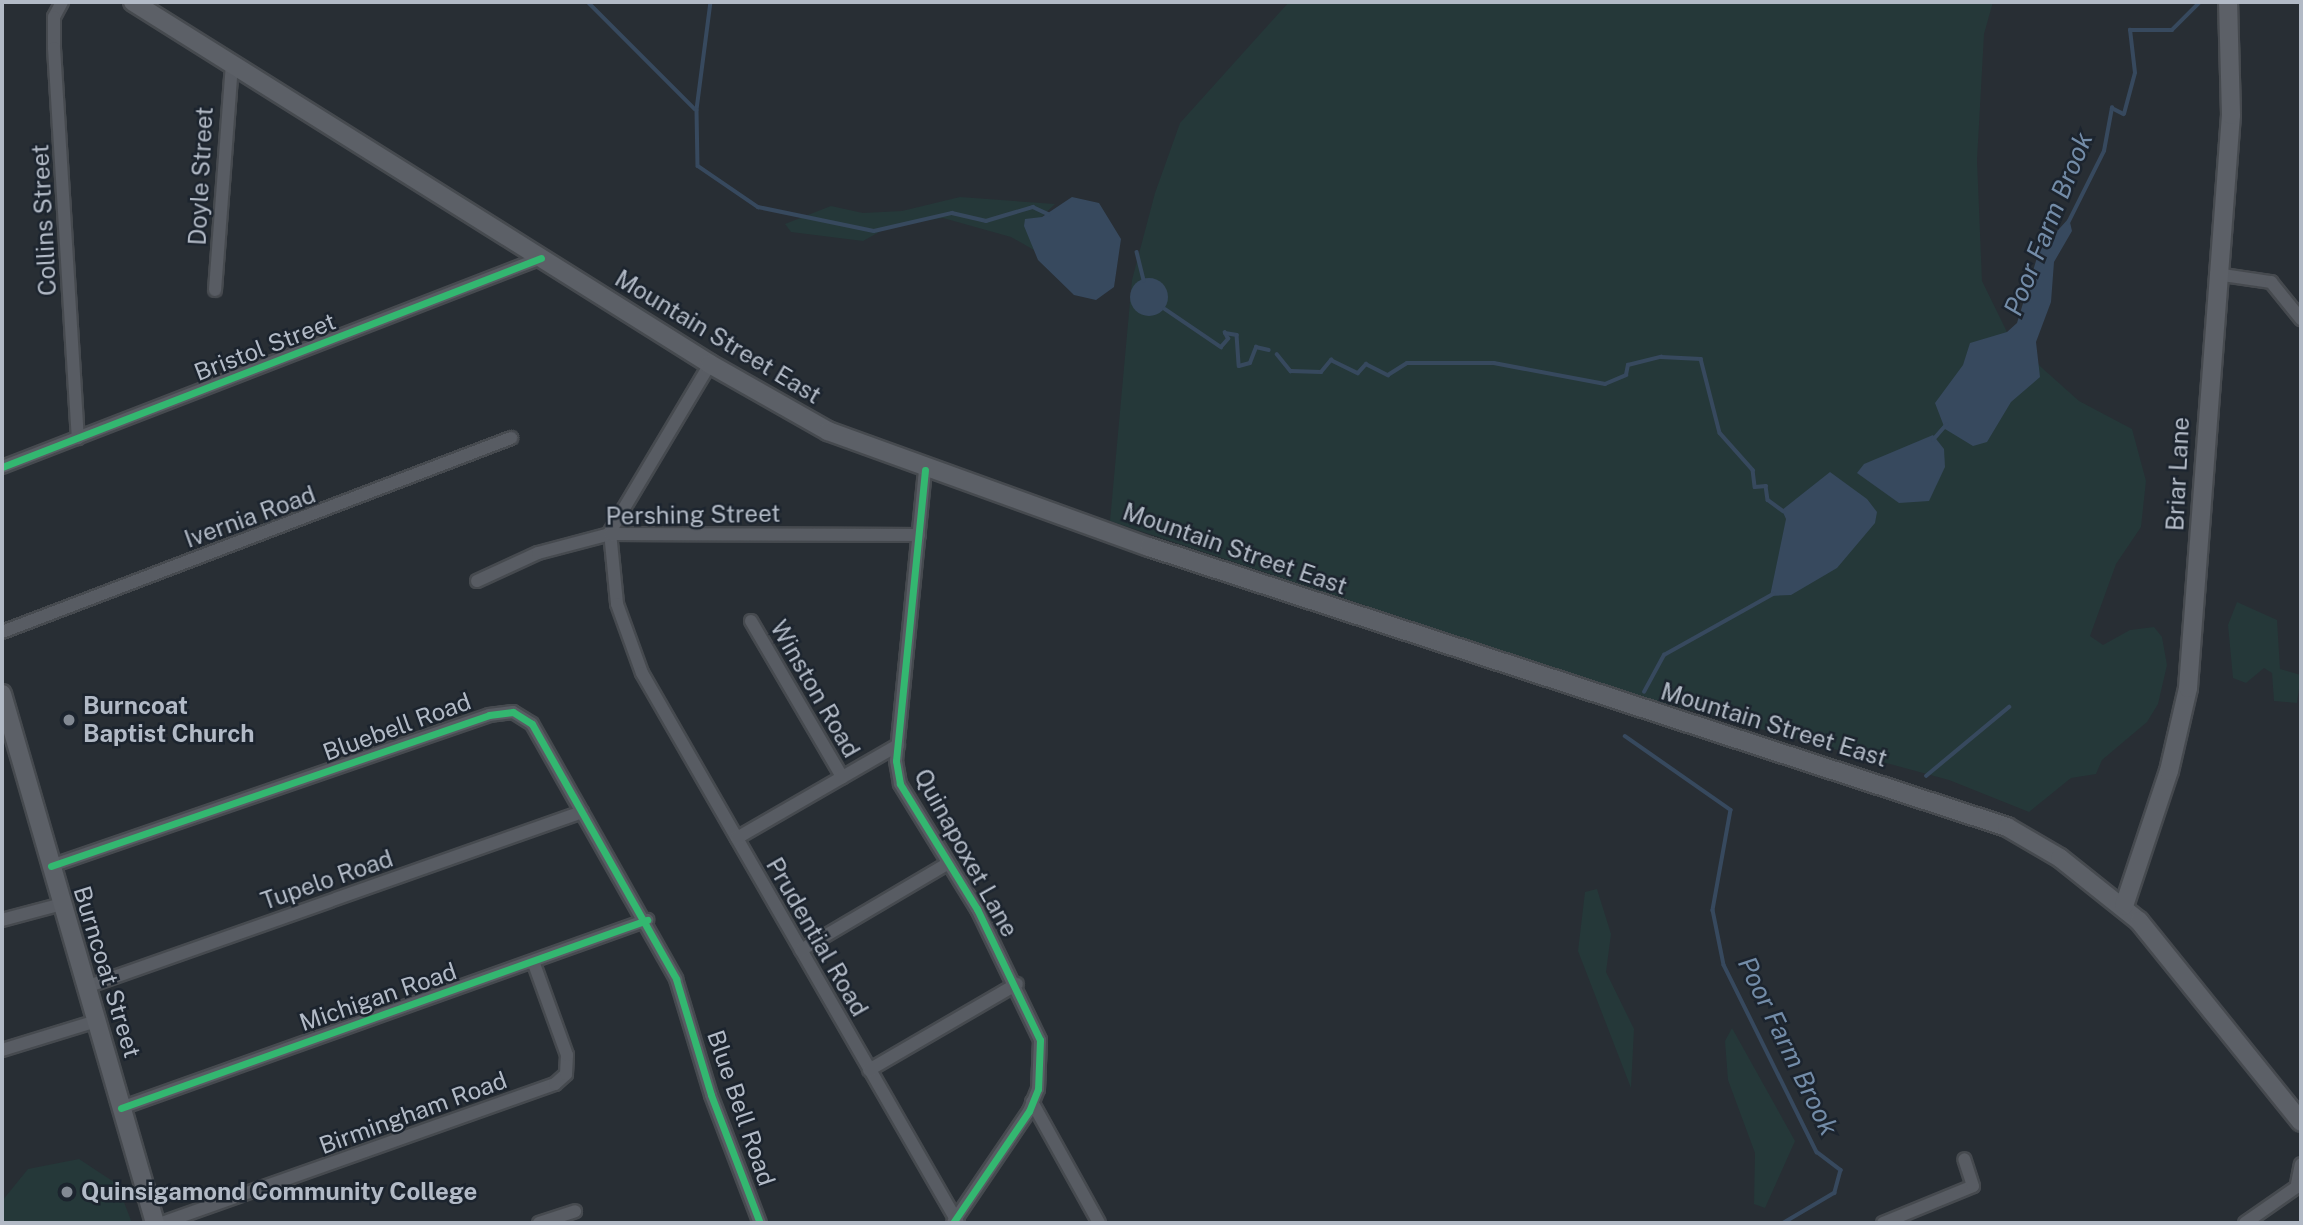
<!DOCTYPE html>
<html>
<head>
<meta charset="utf-8">
<style>
  body { margin:0 }
  #map { position:relative; width:2303px; height:1225px; overflow:hidden; background:#282e34; font-family:"Public Sans",sans-serif }
  div>[style] { position:absolute }
  .green>* { inset:0; background:#253839 }
  .water>* { inset:0; background:#37495e }
  .round { border-radius:50% }
  .stream>* { height:3.5px; margin:-1.75px; padding:0 1.75px; transform-origin:1.75px; border-radius:1.75px; background:#37495e }
  .roads { filter:drop-shadow(2px 0 #464a4f) drop-shadow(-2px 0 #464a4f) drop-shadow(0 2px #464a4f) drop-shadow(0 -2px #464a4f) }
  .minor>* { height:12px; margin:-6px; padding:0 6px; transform-origin:6px; border-radius:6px; background:#585c63 }
  .secondary>* { height:18px; margin:-9px; padding:0 9px; transform-origin:9px; border-radius:9px; background:#5c6067 }
  .cycleway>* { height:7px; margin:-3.5px; padding:0 3.5px; transform-origin:3.5px; border-radius:3.5px; background:#33b770 }
  .dots>* { width:19px; height:19px; translate:-50% -50%; box-sizing:border-box; border:4px solid #1c242e; border-radius:50% }
  span { translate:-50% -50%; white-space:nowrap; text-align:center; line-height:1.15; -webkit-text-stroke:5px #1c242e; paint-order:stroke }
  .street-label { font-size:24px; color:#b2bac6 }
  .poi-label { font-size:24px; color:#b2bac6; font-weight:700 }
  .left { translate:0 -50%; text-align:left }
  .water-label { font-size:26px; color:#738ca8; font-style:italic }
  .frame { position:absolute; inset:0; border:4px solid #b2bac6; pointer-events:none }
</style>
</head>
<body>
<div id="map">
  <div class="green">
    <div style="clip-path:polygon(1289px 2px,1993px 2px,1984px 34px,1977px 160px,1982px 281px,2007px 332px,2041px 367px,2079px 401px,2132px 429px,2146px 481px,2141px 527px,2116px 564px,2090px 636px,2103px 645px,2130px 630px,2154px 627px,2162px 637px,2167px 665px,2158px 704px,2147px 722px,2102px 760px,2096px 774px,2071px 778px,2029px 812px,1949px 780px,1639px 696px,1110px 521px,1132px 280px,1155px 193px,1180px 123px)"></div>
    <div style="clip-path:polygon(960px 197px,1055px 204px,1028px 230px,1034px 250px,1011px 237px,943px 218px,890px 226px,863px 241px,791px 232px,785px 224px,831px 206px,863px 213px,902px 211px)"></div>
    <div style="clip-path:polygon(2237px 602px,2277px 620px,2280px 669px,2301px 675px,2297px 703px,2274px 701px,2272px 673px,2264px 668px,2246px 683px,2233px 678px,2228px 625px)"></div>
    <div style="clip-path:polygon(1597px 889px,1611px 934px,1606px 972px,1634px 1029px,1631px 1088px,1578px 951px,1585px 892px)"></div>
    <div style="clip-path:polygon(1732px 1028px,1795px 1141px,1765px 1208px,1754px 1204px,1755px 1153px,1728px 1080px,1725px 1041px)"></div>
    <div style="clip-path:polygon(79px 1159px,117px 1184px,132px 1223px,2px 1223px,2px 1201px,28px 1169px)"></div>
  </div>
  <div class="water">
    <div style="clip-path:polygon(1072px 197px,1099px 203px,1121px 239px,1114px 287px,1096px 300px,1074px 295px,1038px 260px,1024px 226px,1025px 219px,1042px 217px)"></div>
    <div style="clip-path:polygon(2069px 218px,2072px 231px,2054px 262px,2051px 302px,2036px 342px,2040px 377px,2011px 402px,1987px 442px,1973px 446px,1945px 429px,1935px 403px,1963px 365px,1970px 343px,2007px 332px,2017px 323px,2039px 251px)"></div>
    <div class="round" style="left:1130px;top:278px;width:38px;height:38px"></div>
    <div style="clip-path:polygon(1933px 435px,1944px 449px,1945px 467px,1929px 501px,1899px 503px,1857px 473px,1864px 464px)"></div>
    <div style="clip-path:polygon(1830px 472px,1867px 499px,1877px 512px,1875px 523px,1837px 568px,1791px 595px,1770px 596px,1786px 519px,1782px 510px)"></div>
  </div>
  <div class="stream">
    <div style="left:588px;top:2px;width:151px;rotate:45deg"></div>
    <div style="left:711px;top:2px;width:109px;rotate:97.4deg"></div>
    <div style="left:697px;top:110px;width:56px;rotate:89deg"></div>
    <div style="left:698px;top:166px;width:73px;rotate:34.3deg"></div>
    <div style="left:758px;top:207px;width:118px;rotate:11.7deg"></div>
    <div style="left:874px;top:231px;width:80px;rotate:-13deg"></div>
    <div style="left:952px;top:213px;width:35px;rotate:13deg"></div>
    <div style="left:986px;top:221px;width:49px;rotate:-16.6deg"></div>
    <div style="left:1033px;top:207px;width:17px;rotate:25deg"></div>
    <div style="left:2068px;top:223px;width:80px;rotate:-63.4deg"></div>
    <div style="left:2104px;top:151px;width:44px;rotate:-79.5deg"></div>
    <div style="left:2112px;top:108px;width:13px;rotate:27deg"></div>
    <div style="left:2124px;top:114px;width:42px;rotate:-75deg"></div>
    <div style="left:2135px;top:73px;width:43px;rotate:-96.6deg"></div>
    <div style="left:2130px;top:30px;width:42px"></div>
    <div style="left:2172px;top:30px;width:40px;rotate:-45deg"></div>
    <div style="left:1137px;top:252px;width:29px;rotate:76deg"></div>
    <div style="left:1165px;top:309px;width:68px;rotate:34.2deg"></div>
    <div style="left:1221px;top:347px;width:11px;rotate:-49deg"></div>
    <div style="left:1228px;top:339px;width:7px;rotate:-117deg"></div>
    <div style="left:1225px;top:333px;width:12px;rotate:9deg"></div>
    <div style="left:1237px;top:335px;width:31px;rotate:86deg"></div>
    <div style="left:1239px;top:366px;width:11px;rotate:-15deg"></div>
    <div style="left:1250px;top:363px;width:17px;rotate:-69deg"></div>
    <div style="left:1256px;top:347px;width:13px;rotate:13deg"></div>
    <div style="left:1277px;top:354px;width:22px;rotate:51deg"></div>
    <div style="left:1291px;top:371px;width:30px;rotate:2deg"></div>
    <div style="left:1321px;top:372px;width:16px;rotate:-50deg"></div>
    <div style="left:1331px;top:360px;width:30px;rotate:26deg"></div>
    <div style="left:1358px;top:373px;width:12px;rotate:-48deg"></div>
    <div style="left:1366px;top:364px;width:25px;rotate:27deg"></div>
    <div style="left:1388px;top:375px;width:22px;rotate:-32deg"></div>
    <div style="left:1407px;top:363px;width:87px"></div>
    <div style="left:1494px;top:363px;width:113px;rotate:10.7deg"></div>
    <div style="left:1605px;top:384px;width:23px;rotate:-23deg"></div>
    <div style="left:1626px;top:375px;width:10px;rotate:-79deg"></div>
    <div style="left:1628px;top:365px;width:34px;rotate:-14deg"></div>
    <div style="left:1661px;top:357px;width:40px;rotate:2.9deg"></div>
    <div style="left:1701px;top:359px;width:76px;rotate:75.6deg"></div>
    <div style="left:1720px;top:433px;width:50px;rotate:48.3deg"></div>
    <div style="left:1753px;top:470px;width:17px;rotate:83deg"></div>
    <div style="left:1755px;top:487px;width:11px;rotate:-5deg"></div>
    <div style="left:1766px;top:486px;width:14px;rotate:82deg"></div>
    <div style="left:1768px;top:500px;width:19px;rotate:36deg"></div>
    <div style="left:1933px;top:440px;width:20px;rotate:-49deg"></div>
    <div style="left:1644px;top:692px;width:42px;rotate:-61.6deg"></div>
    <div style="left:1664px;top:655px;width:125px;rotate:-29.2deg"></div>
    <div style="left:1625px;top:736px;width:129px;rotate:34.9deg"></div>
    <div style="left:1731px;top:810px;width:102px;rotate:100.2deg"></div>
    <div style="left:1713px;top:910px;width:56px;rotate:78.7deg"></div>
    <div style="left:1724px;top:965px;width:209px;rotate:63.6deg"></div>
    <div style="left:1817px;top:1152px;width:30px;rotate:37deg"></div>
    <div style="left:1841px;top:1170px;width:24px;rotate:105deg"></div>
    <div style="left:1835px;top:1193px;width:59px;rotate:149.5deg"></div>
    <div style="left:1926px;top:776px;width:108px;rotate:-39.7deg"></div>
  </div>
  <div class="roads">
    <div class="minor">
      <div style="left:62px;top:2px;width:17px;rotate:118deg"></div>
      <div style="left:54px;top:17px;width:31px;rotate:90deg"></div>
      <div style="left:54px;top:48px;width:391px;rotate:86.5deg"></div>
      <div style="left:2216px;top:274px;width:56px;rotate:8.3deg"></div>
      <div style="left:2271px;top:282px;width:48px;rotate:51deg"></div>
      <div style="left:215px;top:290px;width:226px;rotate:-85.7deg"></div>
      <div style="left:710px;top:364px;width:196px;rotate:120.8deg"></div>
      <div style="left:610px;top:532px;width:72px;rotate:84.4deg"></div>
      <div style="left:617px;top:604px;width:73px;rotate:70.1deg"></div>
      <div style="left:642px;top:673px;width:634px;rotate:60.12deg"></div>
      <div style="left:2px;top:467px;width:578px;rotate:-21.19deg"></div>
      <div style="left:925px;top:470px;width:292px;rotate:95.7deg"></div>
      <div style="left:896px;top:761px;width:23px;rotate:80deg"></div>
      <div style="left:900px;top:784px;width:147px;rotate:58.4deg"></div>
      <div style="left:977px;top:909px;width:145px;rotate:64.3deg"></div>
      <div style="left:1040px;top:1040px;width:49px;rotate:92.3deg"></div>
      <div style="left:1038px;top:1089px;width:24px;rotate:112deg"></div>
      <div style="left:1029px;top:1111px;width:135px;rotate:124.2deg"></div>
      <div style="left:477px;top:581px;width:67px;rotate:-24.7deg"></div>
      <div style="left:538px;top:553px;width:74px;rotate:-14.8deg"></div>
      <div style="left:610px;top:534px;width:309px;rotate:0.2deg"></div>
      <div style="left:751px;top:621px;width:181px;rotate:59.7deg"></div>
      <div style="left:2px;top:632px;width:545px;rotate:-20.86deg"></div>
      <div style="left:737px;top:838px;width:186px;rotate:-30deg"></div>
      <div style="left:51px;top:866px;width:463px;rotate:-19deg"></div>
      <div style="left:489px;top:715px;width:24px;rotate:-7deg"></div>
      <div style="left:513px;top:712px;width:22px;rotate:32deg"></div>
      <div style="left:532px;top:724px;width:293px;rotate:60.5deg"></div>
      <div style="left:676px;top:979px;width:121px;rotate:73.2deg"></div>
      <div style="left:711px;top:1095px;width:137px;rotate:69.1deg"></div>
      <div style="left:2px;top:920px;width:62px;rotate:-14.9deg"></div>
      <div style="left:801px;top:950px;width:169px;rotate:-30.5deg"></div>
      <div style="left:86px;top:987px;width:526px;rotate:-19.43deg"></div>
      <div style="left:2px;top:1050px;width:98px;rotate:-17.1deg"></div>
      <div style="left:869px;top:1070px;width:171px;rotate:-30.2deg"></div>
      <div style="left:1032px;top:1102px;width:138px;rotate:61deg"></div>
      <div style="left:121px;top:1108px;width:559px;rotate:-19.67deg"></div>
      <div style="left:2297px;top:1184px;width:20px;rotate:-79deg"></div>
      <div style="left:162px;top:1223px;width:417px;rotate:-19.5deg"></div>
      <div style="left:555px;top:1084px;width:15px;rotate:-42deg"></div>
      <div style="left:566px;top:1074px;width:19px;rotate:-87deg"></div>
      <div style="left:567px;top:1055px;width:97px;rotate:-109.9deg"></div>
      <div style="left:539px;top:1223px;width:38px;rotate:-18deg"></div>
      <div style="left:1883px;top:1223px;width:97px;rotate:-22.3deg"></div>
      <div style="left:1973px;top:1186px;width:28px;rotate:-108deg"></div>
      <div style="left:2245px;top:1223px;width:68px;rotate:-34.9deg"></div>
    </div>
    <div class="secondary">
      <div style="left:133px;top:2px;width:681px;rotate:32.1deg"></div>
      <div style="left:710px;top:364px;width:136px;rotate:29.6deg"></div>
      <div style="left:828px;top:431px;width:341px;rotate:19.9deg"></div>
      <div style="left:1149px;top:547px;width:903px;rotate:18.07deg"></div>
      <div style="left:2007px;top:827px;width:61px;rotate:30.3deg"></div>
      <div style="left:2060px;top:858px;width:101px;rotate:38.6deg"></div>
      <div style="left:2139px;top:921px;width:258px;rotate:51.1deg"></div>
      <div style="left:2px;top:694px;width:551px;rotate:73.87deg"></div>
      <div style="left:2124px;top:906px;width:142px;rotate:-71.6deg"></div>
      <div style="left:2169px;top:771px;width:85px;rotate:-77.1deg"></div>
      <div style="left:2188px;top:688px;width:575px;rotate:-85.71deg"></div>
      <div style="left:2231px;top:115px;width:113px;rotate:-91.5deg"></div>
    </div>
  </div>
  <div class="cycleway">
    <div style="left:2px;top:467px;width:578px;rotate:-21.19deg"></div>
    <div style="left:925px;top:470px;width:292px;rotate:95.7deg"></div>
    <div style="left:896px;top:761px;width:23px;rotate:80deg"></div>
    <div style="left:900px;top:784px;width:147px;rotate:58.4deg"></div>
    <div style="left:977px;top:909px;width:145px;rotate:64.3deg"></div>
    <div style="left:1040px;top:1040px;width:49px;rotate:92.3deg"></div>
    <div style="left:1038px;top:1089px;width:24px;rotate:112deg"></div>
    <div style="left:1029px;top:1111px;width:135px;rotate:124.2deg"></div>
    <div style="left:51px;top:866px;width:463px;rotate:-19deg"></div>
    <div style="left:489px;top:715px;width:24px;rotate:-7deg"></div>
    <div style="left:513px;top:712px;width:22px;rotate:32deg"></div>
    <div style="left:532px;top:724px;width:293px;rotate:60.5deg"></div>
    <div style="left:676px;top:979px;width:121px;rotate:73.2deg"></div>
    <div style="left:711px;top:1095px;width:137px;rotate:69.1deg"></div>
    <div style="left:121px;top:1108px;width:559px;rotate:-19.67deg"></div>
  </div>
  <div class="dots">
    <div style="left:69px;top:720px;background:#828993"></div>
    <div style="left:67px;top:1192px;background:#828993"></div>
  </div>
  <div class="street-label">
    <span style="left:201px;top:176px;rotate:-87deg">Doyle Street</span>
    <span style="left:44px;top:220px;rotate:-93deg">Collins Street</span>
    <span style="left:718px;top:337px;rotate:31deg">Mountain Street East</span>
    <span style="left:265px;top:347px;rotate:-21deg">Bristol Street</span>
    <span style="left:2178px;top:474px;rotate:-87deg">Briar Lane</span>
    <span style="left:693px;top:515px;rotate:-1deg">Pershing Street</span>
    <span style="left:250px;top:517px;rotate:-20deg">Ivernia Road</span>
    <span style="left:1235px;top:549px;rotate:19deg">Mountain Street East</span>
    <span style="left:815px;top:689px;rotate:60deg">Winston Road</span>
    <span style="left:1774px;top:725px;rotate:17deg">Mountain Street East</span>
    <span style="left:397px;top:727px;rotate:-20deg">Bluebell Road</span>
    <span style="left:966px;top:853px;rotate:61deg">Quinapoxet Lane</span>
    <span style="left:327px;top:880px;rotate:-19deg">Tupelo Road</span>
    <span style="left:817px;top:937px;rotate:60deg">Prudential Road</span>
    <span style="left:107px;top:972px;rotate:73deg">Burncoat Street</span>
    <span style="left:378px;top:997px;rotate:-19deg">Michigan Road</span>
    <span style="left:741px;top:1108px;rotate:71deg">Blue Bell Road</span>
    <span style="left:413px;top:1113px;rotate:-20deg">Birmingham Road</span>
  </div>
  <div class="poi-label">
    <span class="left" style="left:83px;top:720px">Burncoat<br>Baptist Church</span>
    <span class="left" style="left:81px;top:1192px">Quinsigamond Community College</span>
  </div>
  <div class="water-label">
    <span style="left:2048px;top:224px;rotate:-68deg">Poor Farm Brook</span>
    <span style="left:1788px;top:1046px;rotate:64deg">Poor Farm Brook</span>
  </div>
  <div class="frame"></div>
</div>
</body>
</html>
